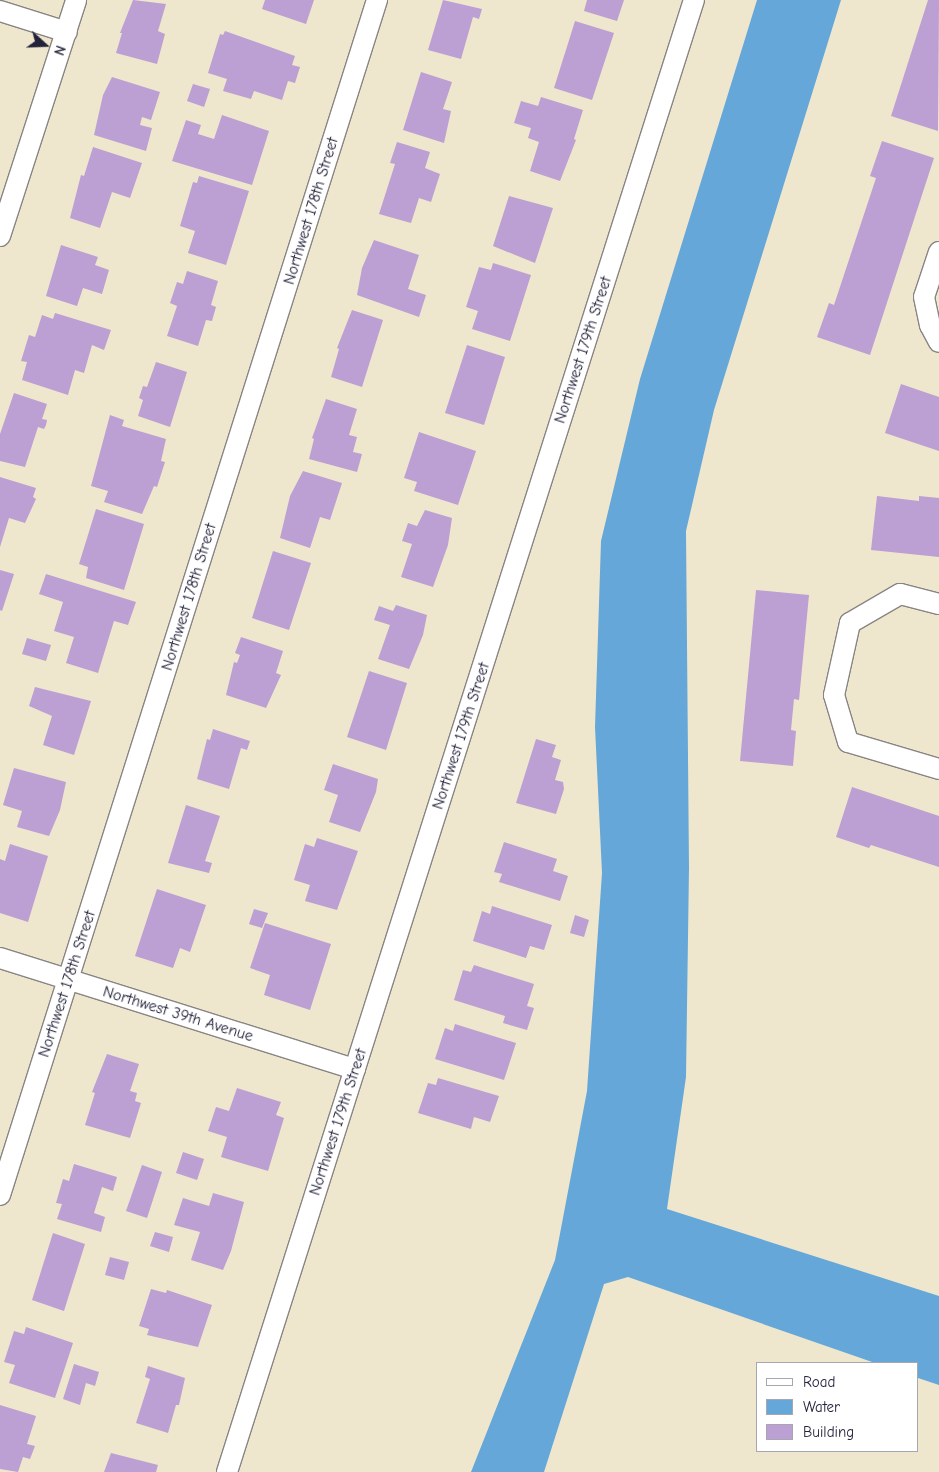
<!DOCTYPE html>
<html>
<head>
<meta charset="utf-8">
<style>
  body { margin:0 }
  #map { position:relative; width:939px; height:1472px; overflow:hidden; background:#efe7cd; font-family:"Comic Neue",sans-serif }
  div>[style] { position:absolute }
  .water>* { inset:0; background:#65a7d9 }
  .building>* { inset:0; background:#bc9fd3 }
  .roads { filter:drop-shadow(1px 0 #888484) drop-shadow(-1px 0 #888484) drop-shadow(0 1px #888484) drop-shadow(0 -1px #888484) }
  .street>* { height:20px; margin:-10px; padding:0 10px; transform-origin:10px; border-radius:10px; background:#fff }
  span { translate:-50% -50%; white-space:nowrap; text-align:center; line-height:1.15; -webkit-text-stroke:4.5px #fff; paint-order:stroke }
  .street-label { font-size:16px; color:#22223b }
  .legend { position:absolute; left:756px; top:1362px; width:162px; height:90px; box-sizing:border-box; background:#fff; border:1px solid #a7a7b1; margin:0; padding:6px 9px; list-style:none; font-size:15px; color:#22223b }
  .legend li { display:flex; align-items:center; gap:10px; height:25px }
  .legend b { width:25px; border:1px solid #a7a7b1 }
  .north { position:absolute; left:20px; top:20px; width:50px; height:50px; -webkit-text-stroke:4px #fff; paint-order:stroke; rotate:110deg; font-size:14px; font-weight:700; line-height:20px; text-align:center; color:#22223b }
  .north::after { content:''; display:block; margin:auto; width:18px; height:22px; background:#22223b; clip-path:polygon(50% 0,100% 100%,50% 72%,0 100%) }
</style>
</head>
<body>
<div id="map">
  <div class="water">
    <div style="clip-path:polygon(757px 0,841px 0,714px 410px,686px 531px,689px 868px,686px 1077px,667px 1209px,939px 1296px,939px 1385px,918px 1378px,918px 1363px,875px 1363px,628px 1277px,604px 1284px,544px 1472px,471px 1472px,555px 1260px,587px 1091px,602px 873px,595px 727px,601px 541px,640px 379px)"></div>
  </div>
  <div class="building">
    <div style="clip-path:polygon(133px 0,166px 4px,158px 31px,165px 34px,157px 64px,116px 53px,122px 33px,120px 33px)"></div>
    <div style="clip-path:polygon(265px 0,314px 0,306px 24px,262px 9px)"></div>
    <div style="clip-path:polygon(443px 0,482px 9px,479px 19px,473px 17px,461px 59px,428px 50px)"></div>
    <div style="clip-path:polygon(587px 0,624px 0,617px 21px,584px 11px)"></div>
    <div style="clip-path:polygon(928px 0,939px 0,938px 131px,891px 116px)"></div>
    <div style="clip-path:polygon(575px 21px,614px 33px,592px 100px,554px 88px)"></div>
    <div style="clip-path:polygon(225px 31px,295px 56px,292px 65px,300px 67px,295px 83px,288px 81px,282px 100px,254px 91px,251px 99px,223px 91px,227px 79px,208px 73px,220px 34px,223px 35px)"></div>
    <div style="clip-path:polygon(421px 72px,452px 82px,443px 109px,451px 111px,444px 143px,403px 130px)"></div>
    <div style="clip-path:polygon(112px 77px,160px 92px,151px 120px,142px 117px,140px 125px,152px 128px,146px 151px,94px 135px,103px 95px)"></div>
    <div style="clip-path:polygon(193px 84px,210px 89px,204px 107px,187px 101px)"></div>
    <div style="clip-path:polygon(541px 97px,583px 110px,574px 139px,576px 140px,560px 181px,530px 171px,539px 142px,528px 138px,531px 128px,514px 123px,521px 101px,538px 106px)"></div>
    <div style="clip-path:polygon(222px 115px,269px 131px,252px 185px,172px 161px,186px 120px,201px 125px,198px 134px,214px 139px)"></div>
    <div style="clip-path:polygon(882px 141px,934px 158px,870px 355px,817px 337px,829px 303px,834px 305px,876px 178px,870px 176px)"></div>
    <div style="clip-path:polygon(397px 142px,430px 152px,425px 168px,440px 174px,431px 202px,419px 198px,411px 223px,379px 214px,395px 164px,390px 163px)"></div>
    <div style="clip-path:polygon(93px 147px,142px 163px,130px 198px,112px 192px,100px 228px,70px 218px,81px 175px,84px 176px)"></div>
    <div style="clip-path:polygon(199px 176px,249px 191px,226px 265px,188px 253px,195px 231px,180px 226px,193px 182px,197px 183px)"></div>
    <div style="clip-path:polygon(509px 196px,553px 208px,535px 263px,493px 246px)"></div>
    <div style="clip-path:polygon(374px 240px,419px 255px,408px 289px,426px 295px,419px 317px,357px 295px,362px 268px)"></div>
    <div style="clip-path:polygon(61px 245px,98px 257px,95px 265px,109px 270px,102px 294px,83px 288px,77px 306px,46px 296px)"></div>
    <div style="clip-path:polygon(493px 263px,531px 275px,510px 341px,472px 329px,478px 311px,466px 307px,479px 267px,491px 270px)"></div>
    <div style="clip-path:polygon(187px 271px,218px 281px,211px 305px,216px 307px,212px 321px,206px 320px,198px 346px,167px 336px,177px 306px,170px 303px,177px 282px,183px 284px)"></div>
    <div style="clip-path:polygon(352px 310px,383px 320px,362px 387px,331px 377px,339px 349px,337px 348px)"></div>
    <div style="clip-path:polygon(55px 313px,111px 330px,104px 350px,92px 345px,84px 373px,75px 370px,68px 395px,22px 380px,27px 362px,21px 361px,29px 335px,35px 337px,42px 315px,53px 319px)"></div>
    <div style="clip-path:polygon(467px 345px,505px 357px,484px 425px,445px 413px)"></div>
    <div style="clip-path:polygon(156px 362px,187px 372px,170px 427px,138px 416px,143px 400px,139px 398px,143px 386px,147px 387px)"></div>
    <div style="clip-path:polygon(901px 384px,939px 397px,939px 451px,885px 433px)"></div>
    <div style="clip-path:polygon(14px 393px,47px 404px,42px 419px,47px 420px,46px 425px,44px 429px,38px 427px,25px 467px,0 461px,0 434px)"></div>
    <div style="clip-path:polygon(326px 399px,357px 409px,349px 435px,357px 437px,353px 452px,362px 454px,357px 472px,309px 459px,314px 439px,312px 438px)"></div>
    <div style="clip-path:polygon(110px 415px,124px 420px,122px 426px,166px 439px,161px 461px,165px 462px,157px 487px,154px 486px,142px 514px,104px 502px,108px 491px,91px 486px)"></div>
    <div style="clip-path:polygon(419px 432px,476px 451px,458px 505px,414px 491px,417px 482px,404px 478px)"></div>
    <div style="clip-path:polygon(303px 471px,342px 483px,330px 520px,320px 517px,310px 548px,280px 538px,290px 496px)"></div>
    <div style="clip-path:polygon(0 477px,36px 488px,33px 497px,36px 499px,25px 523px,9px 518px,0 547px)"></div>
    <div style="clip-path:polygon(877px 496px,919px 501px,919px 496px,939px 498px,939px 557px,871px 550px)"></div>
    <div style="clip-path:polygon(96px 509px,144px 524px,124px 590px,86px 578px,88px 567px,79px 564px)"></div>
    <div style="clip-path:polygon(425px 510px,452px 518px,448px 545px,433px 587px,401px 577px,412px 544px,402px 541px,408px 523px,417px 526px)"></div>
    <div style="clip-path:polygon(273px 551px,311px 563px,289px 630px,252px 618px)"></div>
    <div style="clip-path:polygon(0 570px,14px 574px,2px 611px,0 610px)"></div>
    <div style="clip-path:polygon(46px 574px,136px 602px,128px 625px,114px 621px,98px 673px,66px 663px,74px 637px,54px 631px,63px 602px,39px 594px)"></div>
    <div style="clip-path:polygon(756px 590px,809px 595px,799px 700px,794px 699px,791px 730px,796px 731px,793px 766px,740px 761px)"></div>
    <div style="clip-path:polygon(396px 605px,427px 615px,423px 635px,409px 669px,378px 659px,390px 625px,374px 620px,379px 606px,393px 611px)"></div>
    <div style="clip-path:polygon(241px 637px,283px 651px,276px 673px,281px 675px,266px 708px,226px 695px,234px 662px,237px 663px,240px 655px,235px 653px)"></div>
    <div style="clip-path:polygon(27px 638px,51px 645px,46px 661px,22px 654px)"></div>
    <div style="clip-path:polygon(369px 671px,407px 683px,386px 750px,347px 737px)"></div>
    <div style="clip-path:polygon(35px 687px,91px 701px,74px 755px,43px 745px,52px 716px,29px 706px)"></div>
    <div style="clip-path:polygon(213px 729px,250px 741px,247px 750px,241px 748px,229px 789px,197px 779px,207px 739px,210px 740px)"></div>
    <div style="clip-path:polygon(536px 739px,556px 745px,552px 757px,561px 760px,555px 780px,563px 782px,564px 789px,556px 814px,516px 803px)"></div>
    <div style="clip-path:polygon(333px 764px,378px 779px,376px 792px,360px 832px,329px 822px,338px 795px,324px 790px)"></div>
    <div style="clip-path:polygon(14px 768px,66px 782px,60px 810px,49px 836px,17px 827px,22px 811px,3px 805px)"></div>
    <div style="clip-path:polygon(852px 787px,939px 816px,939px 867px,871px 845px,869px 848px,836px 837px)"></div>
    <div style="clip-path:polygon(186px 805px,220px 816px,205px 861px,212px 863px,209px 873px,168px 863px)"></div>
    <div style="clip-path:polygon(317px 838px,358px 851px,337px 910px,305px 901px,310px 885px,294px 880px,305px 844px,314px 847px)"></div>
    <div style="clip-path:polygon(504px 842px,557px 859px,553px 871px,568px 876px,560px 901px,499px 882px,502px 874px,494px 872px)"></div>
    <div style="clip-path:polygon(10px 844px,48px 856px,28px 922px,0 913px,0 859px,5px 861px)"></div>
    <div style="clip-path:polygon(157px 889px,206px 905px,190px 952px,180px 948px,173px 968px,135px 956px)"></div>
    <div style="clip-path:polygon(492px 906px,552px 925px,544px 950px,530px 946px,526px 958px,473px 941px,482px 911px,490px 914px)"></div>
    <div style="clip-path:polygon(254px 909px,268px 913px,262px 928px,249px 924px)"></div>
    <div style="clip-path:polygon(575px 915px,589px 920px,584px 937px,570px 933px)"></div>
    <div style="clip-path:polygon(265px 923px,331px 944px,310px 1010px,264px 995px,270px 975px,250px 968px)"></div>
    <div style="clip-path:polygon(474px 965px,534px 984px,527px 1006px,534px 1008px,527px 1030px,503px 1023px,505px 1016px,454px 1000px,463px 970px,471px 972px)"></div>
    <div style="clip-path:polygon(455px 1024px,516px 1043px,504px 1080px,435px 1059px,445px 1028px,453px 1031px)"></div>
    <div style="clip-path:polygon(107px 1054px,139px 1064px,130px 1091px,137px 1093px,135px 1101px,141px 1103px,130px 1138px,85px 1125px,95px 1093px,92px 1092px)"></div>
    <div style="clip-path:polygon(438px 1078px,499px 1096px,490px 1122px,474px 1117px,471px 1129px,418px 1113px,428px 1083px,436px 1085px)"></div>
    <div style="clip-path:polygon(237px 1088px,281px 1102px,276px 1115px,284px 1118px,268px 1171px,221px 1157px,227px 1137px,208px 1131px,216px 1107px,229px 1111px)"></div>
    <div style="clip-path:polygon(183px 1152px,204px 1159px,197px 1180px,176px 1173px)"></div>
    <div style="clip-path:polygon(74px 1164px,117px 1177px,113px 1191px,102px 1187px,94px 1213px,105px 1217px,101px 1232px,57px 1219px,62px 1204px,56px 1203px,63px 1179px,69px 1181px)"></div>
    <div style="clip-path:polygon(142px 1165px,162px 1172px,147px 1218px,126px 1211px)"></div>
    <div style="clip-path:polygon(213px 1193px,244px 1202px,231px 1251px,223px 1270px,191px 1260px,200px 1232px,174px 1225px,183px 1198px,209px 1206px)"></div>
    <div style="clip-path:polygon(155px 1232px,173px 1237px,169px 1252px,150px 1246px)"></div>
    <div style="clip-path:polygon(53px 1233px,85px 1244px,64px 1311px,32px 1300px)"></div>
    <div style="clip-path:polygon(110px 1257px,129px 1262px,124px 1280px,105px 1275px)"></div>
    <div style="clip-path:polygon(151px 1289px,166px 1293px,167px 1290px,212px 1305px,198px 1347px,147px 1335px,149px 1329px,139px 1326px)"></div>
    <div style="clip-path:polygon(26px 1327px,73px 1343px,55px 1398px,9px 1383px,15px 1365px,4px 1362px,14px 1331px,24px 1334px)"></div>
    <div style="clip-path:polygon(74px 1364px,99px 1372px,95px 1386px,86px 1383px,80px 1405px,63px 1399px)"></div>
    <div style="clip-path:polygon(148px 1366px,185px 1378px,179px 1405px,176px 1405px,168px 1433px,136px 1423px,150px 1379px,145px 1377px)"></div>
    <div style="clip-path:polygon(0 1405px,36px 1416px,27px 1444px,35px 1446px,30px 1459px,23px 1457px,18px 1472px,0 1469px)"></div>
    <div style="clip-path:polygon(111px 1453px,158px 1465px,156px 1472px,104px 1472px)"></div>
  </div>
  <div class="roads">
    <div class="street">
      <div style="left:0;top:11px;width:70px;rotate:17.4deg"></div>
      <div style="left:0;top:236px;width:248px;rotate:-72.1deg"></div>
      <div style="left:939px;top:252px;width:47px;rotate:108.4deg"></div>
      <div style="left:924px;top:297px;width:29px;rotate:78deg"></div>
      <div style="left:930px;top:325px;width:19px;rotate:62deg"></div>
      <div style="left:939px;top:604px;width:40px;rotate:-165.6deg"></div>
      <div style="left:900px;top:594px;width:58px;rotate:149.9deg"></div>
      <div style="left:850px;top:623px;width:74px;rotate:102.5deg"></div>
      <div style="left:834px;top:695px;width:49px;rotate:73.4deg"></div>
      <div style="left:848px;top:742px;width:95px;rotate:16.5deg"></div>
      <div style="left:0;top:958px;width:372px;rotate:17.4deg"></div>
      <div style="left:0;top:1195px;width:1253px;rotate:-72.49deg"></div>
      <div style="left:227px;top:1472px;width:1544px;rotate:-72.4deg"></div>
    </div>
  </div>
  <div class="street-label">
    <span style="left:311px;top:211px;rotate:-73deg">Northwest 178th Street</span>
    <span style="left:583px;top:350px;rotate:-72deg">Northwest 179th Street</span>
    <span style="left:189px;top:597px;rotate:-73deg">Northwest 178th Street</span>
    <span style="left:461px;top:736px;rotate:-72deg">Northwest 179th Street</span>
    <span style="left:67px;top:984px;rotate:-72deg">Northwest 178th Street</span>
    <span style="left:178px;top:1014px;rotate:17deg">Northwest 39th Avenue</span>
    <span style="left:338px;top:1122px;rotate:-72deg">Northwest 179th Street</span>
  </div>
  <ul class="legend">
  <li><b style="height:6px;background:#fff"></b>Road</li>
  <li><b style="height:14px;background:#65a7d9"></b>Water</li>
  <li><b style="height:14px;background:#bc9fd3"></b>Building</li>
  </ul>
  <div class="north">N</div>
</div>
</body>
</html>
